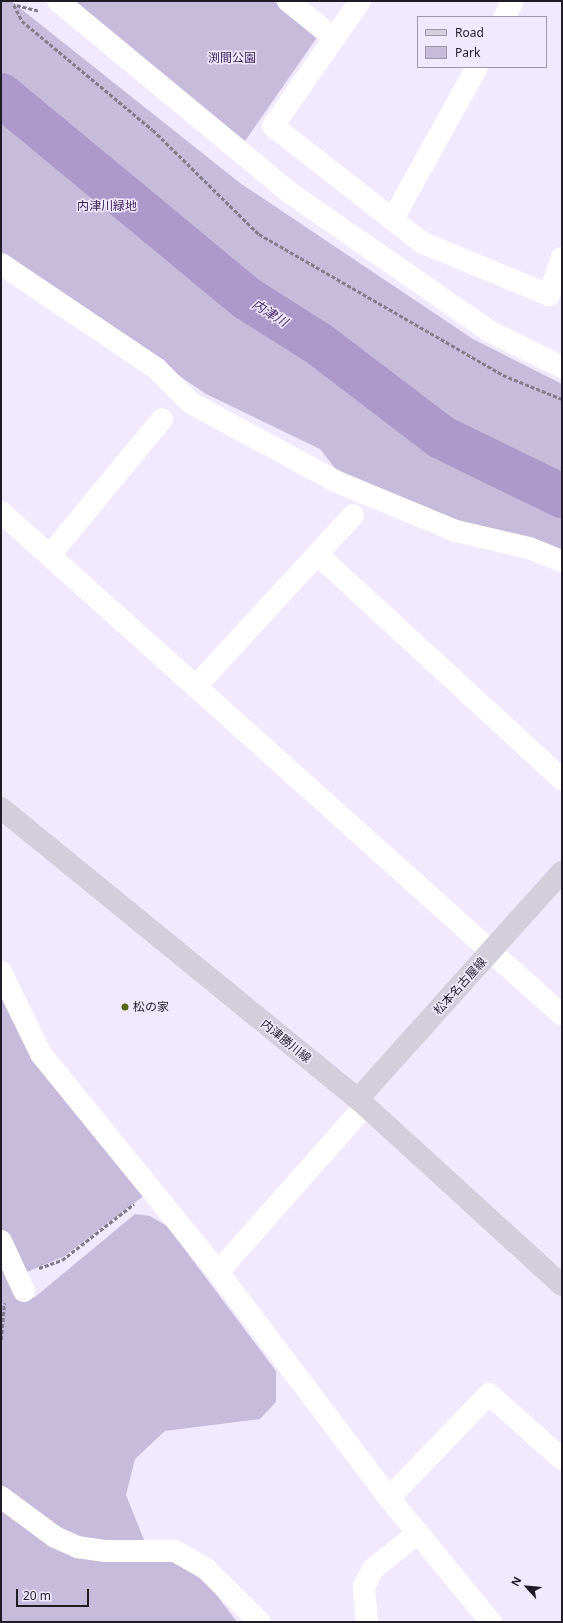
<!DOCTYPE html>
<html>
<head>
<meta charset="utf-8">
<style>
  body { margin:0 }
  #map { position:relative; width:563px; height:1623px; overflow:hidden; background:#f1e9ff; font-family:"Noto Sans","Noto Sans JP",sans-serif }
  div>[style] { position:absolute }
  .green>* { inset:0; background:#c6bbdb }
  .river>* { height:44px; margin:-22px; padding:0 22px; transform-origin:22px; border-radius:22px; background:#ab99ca }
  .path>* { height:2.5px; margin-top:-1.25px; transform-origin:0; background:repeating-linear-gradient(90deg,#827c8c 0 4px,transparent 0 6px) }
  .minor>* { height:22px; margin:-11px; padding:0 11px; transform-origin:11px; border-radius:11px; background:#fff }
  .secondary>* { height:22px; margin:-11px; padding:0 11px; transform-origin:11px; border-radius:11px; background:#d3cfda }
  .dots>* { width:11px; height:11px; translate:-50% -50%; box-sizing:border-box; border:2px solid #f1e9ff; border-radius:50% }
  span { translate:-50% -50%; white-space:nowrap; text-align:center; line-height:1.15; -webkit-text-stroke:3px #f1e9ff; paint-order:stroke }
  .park-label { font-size:12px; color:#371c57 }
  .street-label { font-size:12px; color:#201c26 }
  .poi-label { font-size:12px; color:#201c26 }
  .left { translate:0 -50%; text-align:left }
  .water-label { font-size:13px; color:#422864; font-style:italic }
  .frame { position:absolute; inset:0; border:2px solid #201c26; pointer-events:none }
  .legend { position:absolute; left:417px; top:16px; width:130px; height:52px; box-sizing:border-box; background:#f1e9ff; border:1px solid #9d97a8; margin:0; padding:5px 7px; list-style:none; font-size:12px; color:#201c26 }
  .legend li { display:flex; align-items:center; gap:8px; height:20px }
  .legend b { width:20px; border:1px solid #9d97a8 }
  .north { position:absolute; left:507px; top:1567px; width:40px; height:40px; -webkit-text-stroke:3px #f1e9ff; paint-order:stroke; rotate:297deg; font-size:11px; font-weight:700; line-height:16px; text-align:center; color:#201c26 }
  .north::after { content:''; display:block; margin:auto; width:14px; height:18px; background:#201c26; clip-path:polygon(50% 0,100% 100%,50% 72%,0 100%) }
  .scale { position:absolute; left:16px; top:1589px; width:73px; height:18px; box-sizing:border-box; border:2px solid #201c26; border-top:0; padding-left:5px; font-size:12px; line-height:14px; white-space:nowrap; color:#201c26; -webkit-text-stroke:3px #f1e9ff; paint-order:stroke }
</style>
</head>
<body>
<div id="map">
  <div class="green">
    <div style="clip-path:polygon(1px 1px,11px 1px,240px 183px,473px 339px,562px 384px,562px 553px,446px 519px,338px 472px,320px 449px,206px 394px,1px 255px)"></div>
    <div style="clip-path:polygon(75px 1px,274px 1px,318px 36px,245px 141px)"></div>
    <div style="clip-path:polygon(1px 993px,145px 1195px,63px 1257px,22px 1274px,1px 1229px)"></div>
    <div style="clip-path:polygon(135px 1214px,150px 1216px,167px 1226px,276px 1371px,276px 1402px,260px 1419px,165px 1431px,135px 1459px,126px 1495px,144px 1540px,196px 1568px,237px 1622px,1px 1622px,1px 1265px,22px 1301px,35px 1297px)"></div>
  </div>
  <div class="river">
    <div style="left:1px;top:95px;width:320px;rotate:39.6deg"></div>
    <div style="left:248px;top:299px;width:84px;rotate:32.4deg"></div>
    <div style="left:319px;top:344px;width:153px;rotate:37.3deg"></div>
    <div style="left:441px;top:437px;width:135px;rotate:26deg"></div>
  </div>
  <div class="path">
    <div style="left:38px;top:11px;width:25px;rotate:-166deg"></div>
    <div style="left:14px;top:5px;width:18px;rotate:63deg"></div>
    <div style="left:22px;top:21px;width:170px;rotate:39.8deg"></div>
    <div style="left:153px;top:130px;width:148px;rotate:44.5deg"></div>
    <div style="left:259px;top:234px;width:282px;rotate:30deg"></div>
    <div style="left:503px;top:375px;width:64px;rotate:22.1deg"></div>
    <div style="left:39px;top:1268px;width:24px;rotate:-19deg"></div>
    <div style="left:62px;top:1260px;width:91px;rotate:-37.9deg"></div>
    <div style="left:1px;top:1340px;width:37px;rotate:-85deg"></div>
  </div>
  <div class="minor">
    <div style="left:58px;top:1px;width:301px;rotate:39.6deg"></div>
    <div style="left:290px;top:193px;width:242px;rotate:34.7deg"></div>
    <div style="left:489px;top:331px;width:81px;rotate:26.3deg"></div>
    <div style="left:288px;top:1px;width:59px;rotate:38.8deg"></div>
    <div style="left:360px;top:1px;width:152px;rotate:124.8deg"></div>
    <div style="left:273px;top:126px;width:190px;rotate:38deg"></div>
    <div style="left:423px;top:243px;width:136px;rotate:22.4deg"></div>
    <div style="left:549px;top:295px;width:39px;rotate:-71deg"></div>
    <div style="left:504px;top:17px;width:18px;rotate:-61deg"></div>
    <div style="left:394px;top:217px;width:171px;rotate:-61deg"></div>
    <div style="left:1px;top:264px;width:188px;rotate:33.9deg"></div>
    <div style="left:157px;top:369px;width:48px;rotate:45deg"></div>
    <div style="left:191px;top:403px;width:164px;rotate:28.4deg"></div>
    <div style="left:335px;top:481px;width:131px;rotate:22.5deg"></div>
    <div style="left:456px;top:531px;width:75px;rotate:13.1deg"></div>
    <div style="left:529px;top:548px;width:35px;rotate:22deg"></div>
    <div style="left:1px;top:512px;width:753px;rotate:41.88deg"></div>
    <div style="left:317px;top:554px;width:333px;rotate:42.6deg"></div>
    <div style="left:50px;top:555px;width:176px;rotate:-50.5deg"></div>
    <div style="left:196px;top:686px;width:232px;rotate:-47.4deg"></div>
    <div style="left:1px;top:972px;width:91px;rotate:64deg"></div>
    <div style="left:41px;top:1054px;width:281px;rotate:50.9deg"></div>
    <div style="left:218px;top:1272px;width:283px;rotate:52.9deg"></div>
    <div style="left:389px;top:1498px;width:161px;rotate:50.6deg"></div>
    <div style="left:1px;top:1241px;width:55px;rotate:65.3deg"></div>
    <div style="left:218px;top:1272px;width:222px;rotate:-48.5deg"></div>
    <div style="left:1px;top:1497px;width:67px;rotate:36.5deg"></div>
    <div style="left:55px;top:1537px;width:24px;rotate:24deg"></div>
    <div style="left:77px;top:1547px;width:29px;rotate:8deg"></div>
    <div style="left:106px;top:1551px;width:69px"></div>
    <div style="left:175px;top:1551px;width:36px;rotate:30deg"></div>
    <div style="left:206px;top:1569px;width:76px;rotate:44.5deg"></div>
    <div style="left:389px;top:1498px;width:144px;rotate:-46.1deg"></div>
    <div style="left:489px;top:1394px;width:98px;rotate:41.7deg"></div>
    <div style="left:367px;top:1622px;width:36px;rotate:-95deg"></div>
    <div style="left:364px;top:1586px;width:19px;rotate:-62deg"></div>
    <div style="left:373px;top:1569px;width:58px;rotate:-38.7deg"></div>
  </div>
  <div class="secondary">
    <div style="left:1px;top:808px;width:461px;rotate:39.2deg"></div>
    <div style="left:358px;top:1099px;width:276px;rotate:42.4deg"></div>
    <div style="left:358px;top:1099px;width:305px;rotate:-48.1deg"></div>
  </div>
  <div class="dots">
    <div style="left:125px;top:1007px;background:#556712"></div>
  </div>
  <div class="park-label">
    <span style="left:232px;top:58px">渕間公園</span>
    <span style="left:107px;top:206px">内津川緑地</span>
  </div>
  <div class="street-label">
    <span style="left:460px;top:986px;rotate:-48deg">松本名古屋線</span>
    <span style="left:286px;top:1041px;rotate:39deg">内津勝川線</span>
  </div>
  <div class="poi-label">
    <span class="left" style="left:133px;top:1007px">松の家</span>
  </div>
  <div class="water-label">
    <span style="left:270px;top:313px;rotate:32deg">内津川</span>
  </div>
  <div class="frame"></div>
  <ul class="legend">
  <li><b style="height:5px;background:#d3cfda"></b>Road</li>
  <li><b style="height:11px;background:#c6bbdb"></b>Park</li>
  </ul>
  <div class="north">N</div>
  <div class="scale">20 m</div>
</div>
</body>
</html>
